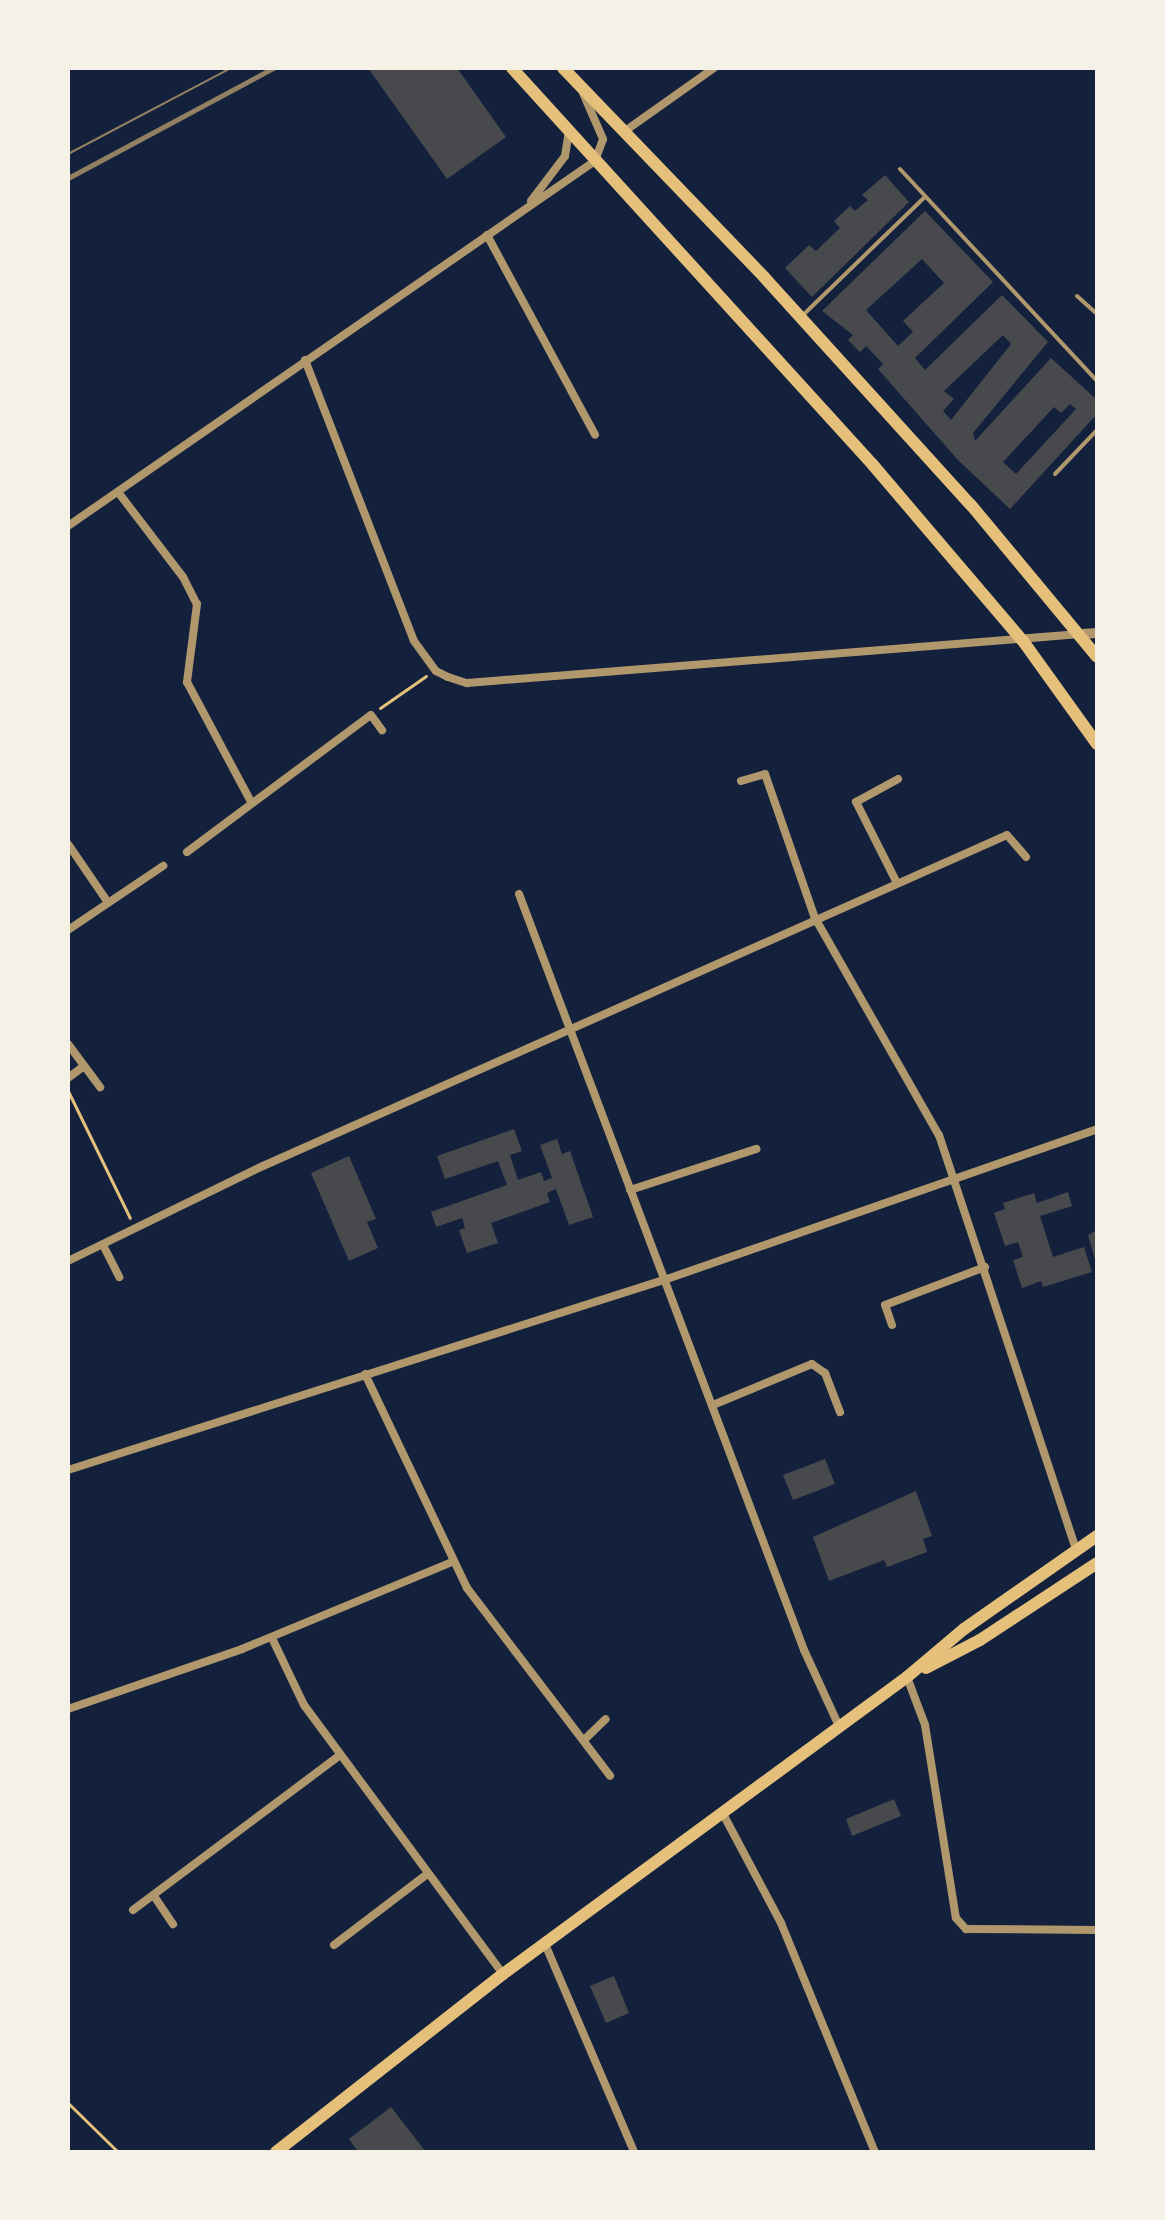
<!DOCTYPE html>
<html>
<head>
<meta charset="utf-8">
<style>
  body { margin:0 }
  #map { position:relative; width:1165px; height:2220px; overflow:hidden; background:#14213d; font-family:Lora,serif }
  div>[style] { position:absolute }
  .building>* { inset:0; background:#48494c }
  .path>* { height:3px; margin:-1.5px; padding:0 1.5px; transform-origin:1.5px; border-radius:1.5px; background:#e5c07b }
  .service>* { height:4px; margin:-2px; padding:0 2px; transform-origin:2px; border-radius:2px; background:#b1986c }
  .minor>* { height:8px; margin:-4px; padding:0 4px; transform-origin:4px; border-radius:4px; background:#b1986c }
  .tertiary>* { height:10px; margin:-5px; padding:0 5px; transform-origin:5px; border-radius:5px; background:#b1986c }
  .primary>* { height:12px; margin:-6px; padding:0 6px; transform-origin:6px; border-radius:6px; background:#e5c07b }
  .trunk>* { height:12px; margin:-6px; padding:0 6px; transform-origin:6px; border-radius:6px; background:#e5c07b }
  .tram>* { height:2px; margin:-1px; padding:0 1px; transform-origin:1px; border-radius:1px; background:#918062 }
  .rail>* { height:5px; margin:-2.5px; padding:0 2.5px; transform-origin:2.5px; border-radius:2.5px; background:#918062 }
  span { translate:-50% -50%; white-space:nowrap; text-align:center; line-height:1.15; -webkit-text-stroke:6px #f6f1e7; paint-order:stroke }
  .frame { position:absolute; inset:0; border:70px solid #f6f1e7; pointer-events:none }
</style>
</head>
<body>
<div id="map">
  <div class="building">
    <div style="clip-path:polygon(368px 68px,457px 68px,506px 137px,447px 179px)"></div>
    <div style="clip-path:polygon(885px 175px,909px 202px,812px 297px,785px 268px,809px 245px,816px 251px,840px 228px,834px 221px,850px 206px,855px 211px,868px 200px,862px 195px)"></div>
    <div style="clip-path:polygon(evenodd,925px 211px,993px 282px,915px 358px,925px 370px,1002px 295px,1048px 342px,973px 433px,975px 441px,1051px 358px,1097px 400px,1097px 414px,1010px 509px,958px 460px,878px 369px,883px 364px,866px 346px,860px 352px,848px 340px,853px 335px,822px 311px,925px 211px,922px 259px,944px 283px,903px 321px,913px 332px,898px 346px,866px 310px,922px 259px,925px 211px,1003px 335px,1011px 344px,951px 420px,943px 411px,954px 399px,944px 391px,1003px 335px,925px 211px,1070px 404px,1076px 409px,1016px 474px,1003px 462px,1054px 407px,1061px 413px,1070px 404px)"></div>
    <div style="clip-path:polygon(514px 1129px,522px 1151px,510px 1155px,518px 1180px,541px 1172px,544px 1181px,552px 1178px,540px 1145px,557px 1139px,562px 1154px,570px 1151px,593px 1217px,569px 1225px,556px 1189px,547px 1193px,550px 1202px,491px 1223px,498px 1243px,467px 1253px,459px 1230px,465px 1228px,462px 1218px,436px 1227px,431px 1212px,507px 1185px,498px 1161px,445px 1179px,437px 1156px)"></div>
    <div style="clip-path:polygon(349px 1156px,376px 1219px,367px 1222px,378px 1248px,349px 1261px,311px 1173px)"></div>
    <div style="clip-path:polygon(1068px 1192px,1072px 1206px,1040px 1216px,1053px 1257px,1084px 1247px,1092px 1272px,1043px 1287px,1041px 1281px,1022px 1288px,1013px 1260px,1023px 1257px,1018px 1242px,1005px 1246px,994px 1213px,1005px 1209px,1003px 1203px,1034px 1193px,1037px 1203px)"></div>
    <div style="clip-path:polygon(1097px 1230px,1097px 1263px,1096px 1263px,1088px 1235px)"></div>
    <div style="clip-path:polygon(825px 1459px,835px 1484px,793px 1500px,783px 1475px)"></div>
    <div style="clip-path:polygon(916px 1491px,932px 1536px,923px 1539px,927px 1552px,887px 1567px,884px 1560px,829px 1581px,813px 1537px)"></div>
    <div style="clip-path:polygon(894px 1799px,901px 1816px,852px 1836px,846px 1819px)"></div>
    <div style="clip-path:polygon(614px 1976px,629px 2013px,606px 2023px,590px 1986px)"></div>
    <div style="clip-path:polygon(391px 2107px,426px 2152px,358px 2152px,349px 2139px)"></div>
  </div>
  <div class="path">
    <div style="left:380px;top:708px;width:56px;rotate:-34.8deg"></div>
    <div style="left:68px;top:1091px;width:141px;rotate:64deg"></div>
    <div style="left:68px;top:2103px;width:70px;rotate:44.4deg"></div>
  </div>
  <div class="service">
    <div style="left:900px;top:169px;width:289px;rotate:47.1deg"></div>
    <div style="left:1077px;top:296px;width:27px;rotate:42deg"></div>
    <div style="left:802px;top:316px;width:171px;rotate:-44.1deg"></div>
    <div style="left:1055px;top:474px;width:61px;rotate:-46.3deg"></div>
  </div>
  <div class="minor">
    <div style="left:625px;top:131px;width:109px;rotate:-35.3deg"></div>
    <div style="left:531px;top:201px;width:56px;rotate:-52.9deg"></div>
    <div style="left:565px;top:156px;width:24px;rotate:-81deg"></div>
    <div style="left:487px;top:235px;width:227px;rotate:61.6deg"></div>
    <div style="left:305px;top:360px;width:301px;rotate:68.8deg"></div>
    <div style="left:414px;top:641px;width:37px;rotate:54deg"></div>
    <div style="left:436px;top:671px;width:13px;rotate:27deg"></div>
    <div style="left:448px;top:677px;width:20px;rotate:18deg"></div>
    <div style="left:467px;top:683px;width:615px;rotate:-4.57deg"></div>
    <div style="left:118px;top:492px;width:107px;rotate:52.6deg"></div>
    <div style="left:183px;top:577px;width:30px;rotate:63deg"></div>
    <div style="left:197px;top:604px;width:79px;rotate:97.3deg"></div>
    <div style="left:187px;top:682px;width:134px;rotate:61.9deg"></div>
    <div style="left:68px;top:526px;width:641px;rotate:-34.71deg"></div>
    <div style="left:595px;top:161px;width:23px;rotate:-70deg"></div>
    <div style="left:603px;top:139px;width:50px;rotate:-113.5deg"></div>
    <div style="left:741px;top:781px;width:25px;rotate:-16deg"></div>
    <div style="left:765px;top:774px;width:152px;rotate:70.9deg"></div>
    <div style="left:815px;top:918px;width:250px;rotate:60.3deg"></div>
    <div style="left:939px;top:1135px;width:437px;rotate:71.7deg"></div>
    <div style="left:68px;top:844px;width:69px;rotate:55.6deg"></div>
    <div style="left:187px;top:852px;width:229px;rotate:-36.7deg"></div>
    <div style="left:371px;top:715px;width:19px;rotate:54deg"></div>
    <div style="left:897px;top:883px;width:91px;rotate:-116.8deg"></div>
    <div style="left:856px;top:802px;width:48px;rotate:-28.7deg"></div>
    <div style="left:519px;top:894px;width:808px;rotate:69.34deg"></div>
    <div style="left:804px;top:1650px;width:81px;rotate:65.3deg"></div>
    <div style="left:68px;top:930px;width:115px;rotate:-34deg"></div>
    <div style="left:68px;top:1044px;width:54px;rotate:53.3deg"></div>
    <div style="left:68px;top:1078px;width:20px;rotate:-37deg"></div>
    <div style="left:630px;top:1190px;width:133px;rotate:-18deg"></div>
    <div style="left:103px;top:1245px;width:36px;rotate:63deg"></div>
    <div style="left:68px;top:1261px;width:217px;rotate:-26deg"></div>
    <div style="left:263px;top:1166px;width:814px;rotate:-23.98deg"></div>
    <div style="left:1007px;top:835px;width:29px;rotate:49deg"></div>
    <div style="left:892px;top:1325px;width:21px;rotate:-109deg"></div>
    <div style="left:885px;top:1305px;width:107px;rotate:-20.8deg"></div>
    <div style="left:365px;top:1374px;width:237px;rotate:64.5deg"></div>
    <div style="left:467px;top:1588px;width:236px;rotate:52.7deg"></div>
    <div style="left:713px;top:1405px;width:107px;rotate:-22.5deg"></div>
    <div style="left:812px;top:1364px;width:16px;rotate:35deg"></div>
    <div style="left:825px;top:1373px;width:42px;rotate:69deg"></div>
    <div style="left:68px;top:1470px;width:629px;rotate:-17.69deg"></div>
    <div style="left:667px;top:1279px;width:455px;rotate:-19.2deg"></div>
    <div style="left:272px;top:1638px;width:74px;rotate:64.5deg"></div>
    <div style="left:304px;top:1705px;width:335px;rotate:53.5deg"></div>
    <div style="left:907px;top:1677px;width:51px;rotate:69.4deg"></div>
    <div style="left:925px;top:1725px;width:195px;rotate:80.9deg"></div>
    <div style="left:956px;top:1918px;width:15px;rotate:48deg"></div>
    <div style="left:966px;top:1929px;width:130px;rotate:0.4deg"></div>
    <div style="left:68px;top:1709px;width:184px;rotate:-19deg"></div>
    <div style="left:242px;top:1649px;width:227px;rotate:-22.5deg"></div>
    <div style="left:584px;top:1740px;width:30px;rotate:-44deg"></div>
    <div style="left:722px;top:1812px;width:126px;rotate:62deg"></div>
    <div style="left:781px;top:1923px;width:248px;rotate:67.7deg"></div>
    <div style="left:154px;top:1896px;width:34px;rotate:56deg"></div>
    <div style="left:133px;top:1910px;width:257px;rotate:-36.8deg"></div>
    <div style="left:545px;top:1944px;width:226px;rotate:66.8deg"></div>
    <div style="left:334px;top:1945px;width:116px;rotate:-37.3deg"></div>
  </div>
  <div class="tertiary">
    <div style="left:1082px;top:634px;width:15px;rotate:-4deg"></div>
  </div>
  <div class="primary">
    <div style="left:926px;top:1668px;width:61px;rotate:-27.4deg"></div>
    <div style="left:980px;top:1640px;width:140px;rotate:-33.3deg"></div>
    <div style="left:276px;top:2152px;width:288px;rotate:-38.1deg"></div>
    <div style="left:503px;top:1974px;width:501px;rotate:-36.32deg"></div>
    <div style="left:907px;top:1677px;width:75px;rotate:-40.1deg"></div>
    <div style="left:964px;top:1629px;width:162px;rotate:-35deg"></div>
  </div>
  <div class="trunk">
    <div style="left:512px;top:68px;width:537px;rotate:47.72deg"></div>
    <div style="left:873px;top:465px;width:231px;rotate:49.6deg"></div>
    <div style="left:1023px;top:641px;width:127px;rotate:54.3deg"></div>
    <div style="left:563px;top:68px;width:290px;rotate:46.1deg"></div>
    <div style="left:764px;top:277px;width:308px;rotate:47.8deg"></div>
    <div style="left:971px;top:505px;width:197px;rotate:50.3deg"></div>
  </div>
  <div class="tram">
    <div style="left:68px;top:154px;width:184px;rotate:-27.8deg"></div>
  </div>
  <div class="rail">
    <div style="left:68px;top:178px;width:233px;rotate:-28.2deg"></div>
  </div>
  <div class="frame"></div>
</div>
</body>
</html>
